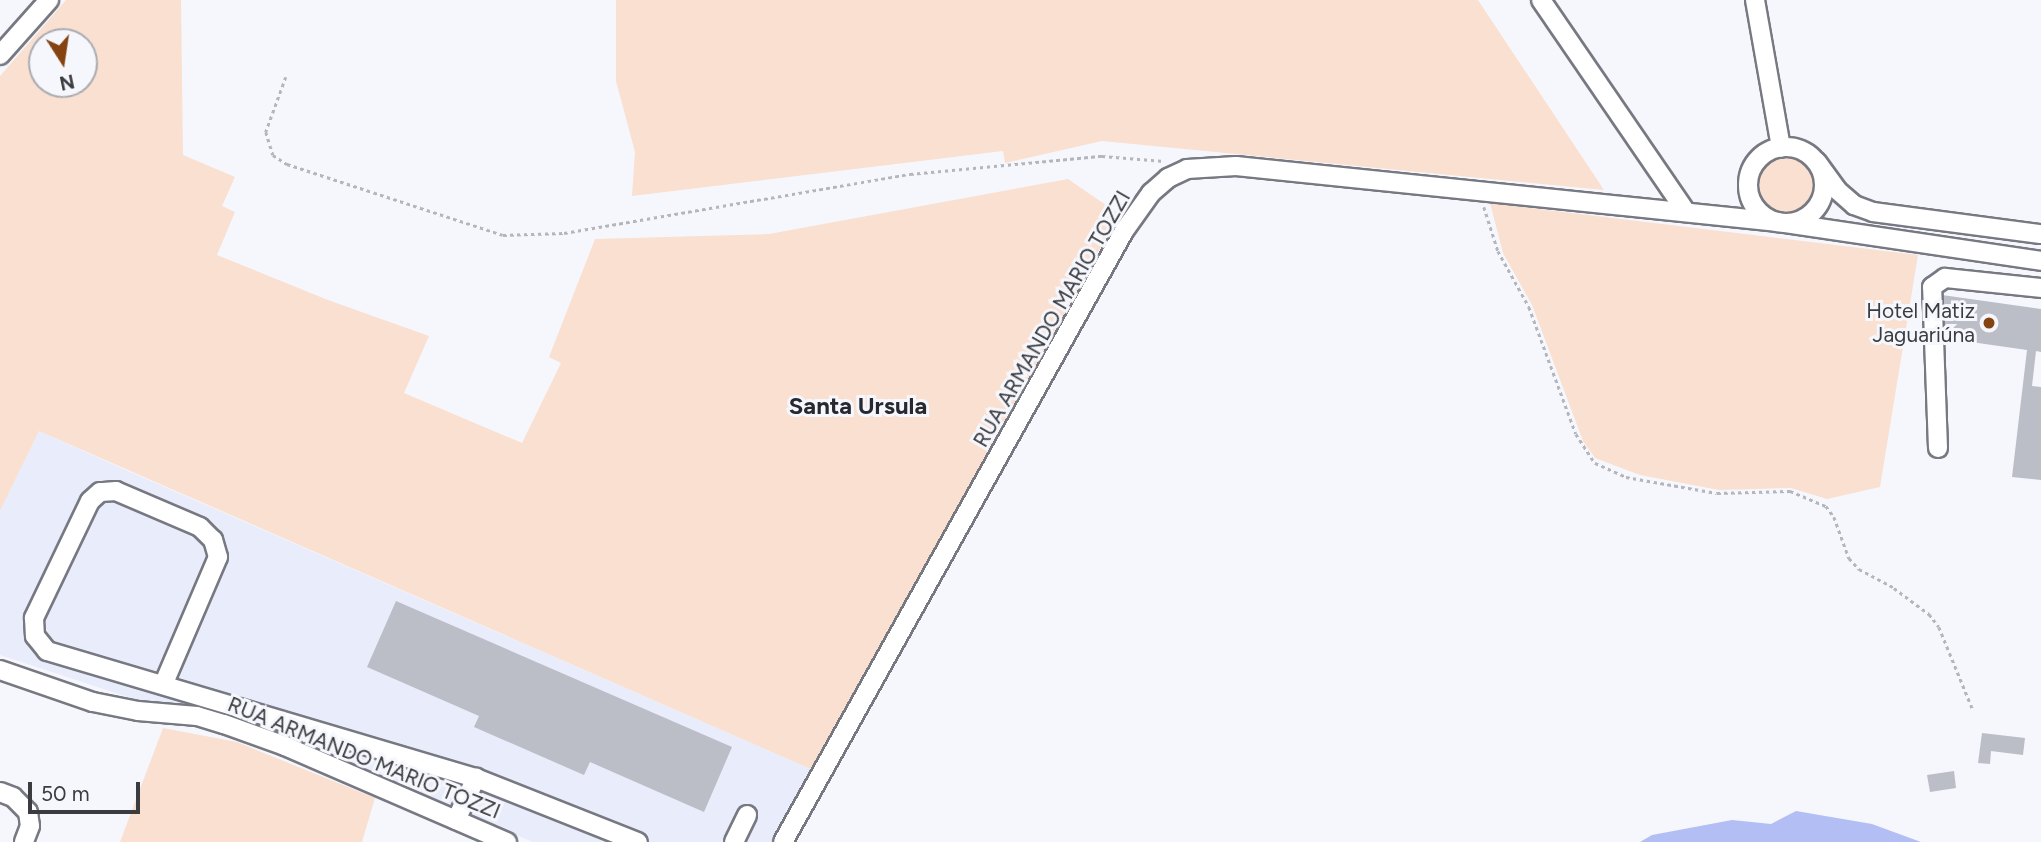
<!DOCTYPE html>
<html>
<head>
<meta charset="utf-8">
<style>
  body { margin:0 }
  #map { position:relative; width:2041px; height:842px; overflow:hidden; background:#f6f7fd; font-family:Figtree,sans-serif }
  div>[style] { position:absolute }
  .built>* { inset:0; background:#e9ecfa }
  .green>* { inset:0; background:#f9e0d1 }
  .round { border-radius:50% }
  .water>* { inset:0; background:#b3bef5 }
  .building>* { inset:0; background:#bbbdc7 }
  .path>* { height:2.5px; margin-top:-1.25px; transform-origin:0; background:repeating-linear-gradient(90deg,#b5b6bb 0 3.5px,transparent 0 7px) }
  .roads { filter:drop-shadow(2px 0 #777982) drop-shadow(-2px 0 #777982) drop-shadow(0 2px #777982) drop-shadow(0 -2px #777982) }
  .minor>* { height:18px; margin:-9px; padding:0 9px; transform-origin:9px; border-radius:9px; background:#fff }
  .minor>.ring { margin:-9px; padding:0; box-sizing:content-box; background:none; border:18px solid #fff; border-radius:50% }
  .dots>* { width:19px; height:19px; translate:-50% -50%; box-sizing:border-box; border:4px solid #f6f7fd; border-radius:50% }
  span { translate:-50% -50%; white-space:nowrap; text-align:center; line-height:1.15; -webkit-text-stroke:6px #f6f7fd; paint-order:stroke }
  .poi-label { font-size:21px; color:#3b3c40 }
  .right { translate:-100% -50%; text-align:right }
  .street-label { font-size:21px; color:#3b3c40 }
  .quarter-label { font-size:24px; color:#272930; font-weight:700 }
  .north { position:absolute; left:28px; top:28px; width:70px; height:70px; box-sizing:border-box; background:#f6f7fd; border:2px solid #abacb1; border-radius:50%; rotate:168deg; font-size:19px; font-weight:700; line-height:28px; text-align:center; color:#3b3c40 }
  .north::after { content:''; display:block; margin:auto; width:24px; height:32px; background:#854312; clip-path:polygon(50% 0,100% 100%,50% 72%,0 100%) }
  .scale { position:absolute; left:28px; top:782px; width:112px; height:32px; box-sizing:border-box; border:4px solid #3b3c40; border-top:0; padding-left:9px; font-size:21px; line-height:24px; white-space:nowrap; color:#3b3c40; -webkit-text-stroke:5px #f6f7fd; paint-order:stroke }
</style>
</head>
<body>
<div id="map">
  <div class="built">
    <div style="clip-path:polygon(39px 431px,119px 467px,813px 770px,774px 842px,533px 842px,209px 708px,137px 700px,0 655px,0 511px)"></div>
  </div>
  <div class="green">
    <div style="clip-path:polygon(evenodd,66px 0,181px 0,183px 155px,235px 177px,222px 206px,235px 212px,217px 255px,328px 300px,429px 336px,404px 393px,522px 443px,561px 363px,549px 357px,595px 239px,769px 234px,1068px 179px,1119px 214px,813px 770px,39px 431px,0 511px,0 76px,66px 0,42px 42px,84px 42px,84px 84px,42px 84px,42px 42px)"></div>
    <div style="clip-path:polygon(616px 0,1478px 0,1604px 190px,1102px 141px,1005px 163px,1003px 151px,632px 196px,635px 152px,616px 81px)"></div>
    <div class="round" style="left:1757px;top:157px;width:58px;height:58px"></div>
    <div style="clip-path:polygon(1490px 203px,1918px 255px,1880px 487px,1827px 499px,1791px 488px,1719px 490px,1640px 475px,1595px 458px,1583px 441px,1532px 305px,1503px 253px)"></div>
    <div style="clip-path:polygon(163px 728px,237px 742px,375px 798px,362px 842px,120px 842px)"></div>
  </div>
  <div class="water">
    <div style="clip-path:polygon(1796px 811px,1872px 824px,1921px 842px,1640px 842px,1652px 835px,1732px 820px,1771px 824px)"></div>
  </div>
  <div class="building">
    <div style="clip-path:polygon(1942px 295px,2041px 309px,2041px 352px,2036px 351px,2032px 386px,2041px 387px,2041px 480px,2012px 477px,2027px 350px,1936px 337px)"></div>
    <div style="clip-path:polygon(396px 601px,732px 747px,704px 812px,590px 762px,584px 775px,474px 727px,479px 716px,367px 667px)"></div>
    <div style="clip-path:polygon(1982px 733px,2025px 738px,2023px 755px,1991px 751px,1990px 764px,1978px 763px)"></div>
    <div style="clip-path:polygon(1954px 771px,1956px 788px,1930px 792px,1927px 775px)"></div>
  </div>
  <div class="path">
    <div style="left:286px;top:77px;width:59px;rotate:110deg"></div>
    <div style="left:266px;top:132px;width:24px;rotate:73deg"></div>
    <div style="left:273px;top:155px;width:17px;rotate:33deg"></div>
    <div style="left:287px;top:164px;width:227px;rotate:18.2deg"></div>
    <div style="left:503px;top:235px;width:61px;rotate:-1.9deg"></div>
    <div style="left:564px;top:233px;width:351px;rotate:-9.7deg"></div>
    <div style="left:910px;top:174px;width:193px;rotate:-5.4deg"></div>
    <div style="left:1102px;top:156px;width:62px;rotate:4.6deg"></div>
    <div style="left:1484px;top:207px;width:46px;rotate:72.3deg"></div>
    <div style="left:1498px;top:251px;width:64px;rotate:61deg"></div>
    <div style="left:1529px;top:307px;width:135px;rotate:69.7deg"></div>
    <div style="left:1576px;top:434px;width:35px;rotate:57deg"></div>
    <div style="left:1595px;top:463px;width:34px;rotate:24deg"></div>
    <div style="left:1626px;top:477px;width:92px;rotate:10deg"></div>
    <div style="left:1717px;top:493px;width:73px;rotate:-1.6deg"></div>
    <div style="left:1790px;top:491px;width:39px;rotate:23deg"></div>
    <div style="left:1826px;top:506px;width:14px;rotate:54deg"></div>
    <div style="left:1834px;top:517px;width:44px;rotate:69.9deg"></div>
    <div style="left:1849px;top:558px;width:15px;rotate:48deg"></div>
    <div style="left:1859px;top:569px;width:40px;rotate:28deg"></div>
    <div style="left:1894px;top:588px;width:44px;rotate:36.6deg"></div>
    <div style="left:1929px;top:614px;width:16px;rotate:52deg"></div>
    <div style="left:1939px;top:627px;width:90px;rotate:67.7deg"></div>
  </div>
  <div class="roads">
    <div class="minor">
      <div style="left:1541px;top:0;width:257px;rotate:55.6deg"></div>
      <div style="left:1755px;top:0;width:150px;rotate:80deg"></div>
      <div style="left:0;top:55px;width:74px;rotate:-48.3deg"></div>
      <div class="ring" style="left:1748px;top:147px;width:58px;height:58px"></div>
      <div style="left:1817px;top:162px;width:34px;rotate:54deg"></div>
      <div style="left:1837px;top:190px;width:23px;rotate:41deg"></div>
      <div style="left:1854px;top:205px;width:20px;rotate:20deg"></div>
      <div style="left:1873px;top:212px;width:169px;rotate:7.5deg"></div>
      <div style="left:1785px;top:223px;width:259px;rotate:8.4deg"></div>
      <div style="left:1938px;top:448px;width:161px;rotate:-92.1deg"></div>
      <div style="left:1932px;top:287px;width:16px;rotate:-35deg"></div>
      <div style="left:1945px;top:278px;width:97px;rotate:5.9deg"></div>
      <div style="left:0;top:670px;width:98px;rotate:19deg"></div>
      <div style="left:93px;top:702px;width:46px;rotate:11.3deg"></div>
      <div style="left:138px;top:711px;width:59px;rotate:4.8deg"></div>
      <div style="left:197px;top:716px;width:28px;rotate:17deg"></div>
      <div style="left:224px;top:724px;width:65px;rotate:19.8deg"></div>
      <div style="left:285px;top:746px;width:242px;rotate:23.4deg"></div>
      <div style="left:164px;top:683px;width:137px;rotate:-66.8deg"></div>
      <div style="left:218px;top:557px;width:18px;rotate:-106deg"></div>
      <div style="left:213px;top:540px;width:18px;rotate:-135deg"></div>
      <div style="left:200px;top:527px;width:91px;rotate:-156.8deg"></div>
      <div style="left:116px;top:491px;width:16px;rotate:176deg"></div>
      <div style="left:100px;top:492px;width:13px;rotate:138deg"></div>
      <div style="left:90px;top:501px;width:130px;rotate:115.6deg"></div>
      <div style="left:34px;top:618px;width:18px;rotate:87deg"></div>
      <div style="left:35px;top:636px;width:19px;rotate:51deg"></div>
      <div style="left:47px;top:651px;width:447px;rotate:16.5deg"></div>
      <div style="left:0;top:792px;width:14px;rotate:21deg"></div>
      <div style="left:13px;top:797px;width:21px;rotate:45deg"></div>
      <div style="left:28px;top:812px;width:14px;rotate:82deg"></div>
      <div style="left:30px;top:826px;width:17px;rotate:111deg"></div>
      <div style="left:456px;top:820px;width:47px;rotate:-64.5deg"></div>
      <div style="left:476px;top:778px;width:174px;rotate:21.6deg"></div>
      <div style="left:734px;top:842px;width:30px;rotate:-64deg"></div>
      <div style="left:783px;top:842px;width:700px;rotate:-60.83deg"></div>
      <div style="left:1124px;top:231px;width:47px;rotate:-54.6deg"></div>
      <div style="left:1151px;top:193px;width:23px;rotate:-41deg"></div>
      <div style="left:1168px;top:178px;width:21px;rotate:-25deg"></div>
      <div style="left:1187px;top:169px;width:49px;rotate:-3.5deg"></div>
      <div style="left:1236px;top:166px;width:545px;rotate:5.9deg"></div>
    </div>
  </div>
  <div class="dots">
    <div style="left:1989px;top:323px;background:#854312"></div>
  </div>
  <div class="poi-label">
    <span class="right" style="left:1975px;top:323px">Hotel Matiz<br>Jaguariúna</span>
  </div>
  <div class="street-label">
    <span style="left:1052px;top:319px;rotate:-60deg">RUA ARMANDO MARIO TOZZI</span>
    <span style="left:364px;top:758px;rotate:22deg">RUA ARMANDO MARIO TOZZI</span>
  </div>
  <div class="quarter-label">
    <span style="left:858px;top:406px">Santa Ursula</span>
  </div>
  <div class="north">N</div>
  <div class="scale">50 m</div>
</div>
</body>
</html>
